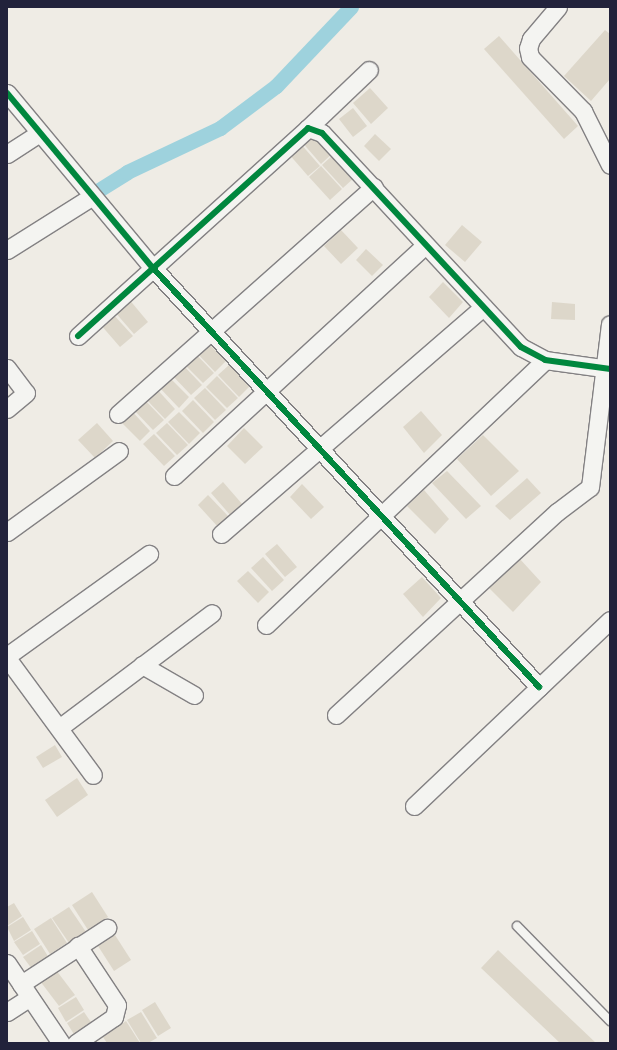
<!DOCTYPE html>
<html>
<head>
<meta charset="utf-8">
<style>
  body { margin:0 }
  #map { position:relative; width:617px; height:1050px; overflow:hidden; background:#efece5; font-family:"Playpen Sans",sans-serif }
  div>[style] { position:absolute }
  .canal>* { height:15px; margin:-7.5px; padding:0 7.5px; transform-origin:7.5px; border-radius:7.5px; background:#9ed2dd }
  .building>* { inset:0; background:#ddd7ca }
  .roads { filter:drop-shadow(1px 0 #838183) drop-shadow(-1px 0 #838183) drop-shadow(0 1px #838183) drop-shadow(0 -1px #838183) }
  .service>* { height:8px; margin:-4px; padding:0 4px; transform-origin:4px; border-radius:4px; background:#f4f4f1 }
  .minor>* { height:17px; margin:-8.5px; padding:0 8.5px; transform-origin:8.5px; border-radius:8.5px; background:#f4f4f1 }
  .cycleway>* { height:6px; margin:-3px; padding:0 3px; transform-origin:3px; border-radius:3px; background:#00873e }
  span { translate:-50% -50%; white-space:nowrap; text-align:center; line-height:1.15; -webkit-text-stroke:3px #f6f6f2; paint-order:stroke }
  .frame { position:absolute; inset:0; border:8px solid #22223b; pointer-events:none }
</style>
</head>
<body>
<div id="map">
  <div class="canal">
    <div style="left:94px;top:193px;width:39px;rotate:-32deg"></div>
    <div style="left:127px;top:172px;width:103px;rotate:-25.3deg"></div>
    <div style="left:220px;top:128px;width:70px;rotate:-36.9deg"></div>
    <div style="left:276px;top:86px;width:109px;rotate:-46.5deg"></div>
  </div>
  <div class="building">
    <div style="clip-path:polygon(605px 30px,610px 34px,610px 79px,591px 101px,564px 76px)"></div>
    <div style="clip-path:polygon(499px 36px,578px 126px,564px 139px,484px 49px)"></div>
    <div style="clip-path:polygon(370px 88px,388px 108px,371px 124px,353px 103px)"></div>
    <div style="clip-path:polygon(353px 108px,367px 126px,353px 137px,339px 119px)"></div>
    <div style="clip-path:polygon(313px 130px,333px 153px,321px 164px,301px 141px)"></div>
    <div style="clip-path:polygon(375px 134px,391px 149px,379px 161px,364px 146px)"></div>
    <div style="clip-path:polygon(300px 143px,320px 166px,308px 176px,288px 153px)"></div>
    <div style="clip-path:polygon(334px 154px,355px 177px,343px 188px,322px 165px)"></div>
    <div style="clip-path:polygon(321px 166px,342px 189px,330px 200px,309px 177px)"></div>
    <div style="clip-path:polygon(462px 225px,482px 242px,465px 262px,445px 245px)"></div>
    <div style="clip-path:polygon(341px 230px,358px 248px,341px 264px,324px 246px)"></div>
    <div style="clip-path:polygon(366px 249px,383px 265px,372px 276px,356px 260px)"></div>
    <div style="clip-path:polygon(443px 282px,463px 302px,449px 318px,429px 297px)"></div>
    <div style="clip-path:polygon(128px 298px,148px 322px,134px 334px,114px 311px)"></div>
    <div style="clip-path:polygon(552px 302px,575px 304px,575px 320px,551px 319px)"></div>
    <div style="clip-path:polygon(112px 313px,133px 336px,120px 347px,100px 324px)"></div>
    <div style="clip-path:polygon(205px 340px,226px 361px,215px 372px,194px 350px)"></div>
    <div style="clip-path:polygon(193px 351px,214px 373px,203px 383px,182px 362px)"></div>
    <div style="clip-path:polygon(181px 363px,202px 385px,191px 395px,170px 373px)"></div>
    <div style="clip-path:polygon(229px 365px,250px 386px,239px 397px,218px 375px)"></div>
    <div style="clip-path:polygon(168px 376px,189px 397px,179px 408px,158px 386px)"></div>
    <div style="clip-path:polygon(217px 376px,238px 398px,227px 408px,206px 387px)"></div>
    <div style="clip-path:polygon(155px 387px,175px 409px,165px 419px,144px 397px)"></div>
    <div style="clip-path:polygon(205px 388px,226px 410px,215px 420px,194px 398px)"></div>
    <div style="clip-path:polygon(143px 398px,164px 420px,153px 430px,132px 408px)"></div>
    <div style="clip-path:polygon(193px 400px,214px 422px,203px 433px,182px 411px)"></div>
    <div style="clip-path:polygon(130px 409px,150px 431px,140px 441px,119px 420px)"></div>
    <div style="clip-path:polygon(421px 411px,442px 435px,424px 453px,403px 427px)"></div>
    <div style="clip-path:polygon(179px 412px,200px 433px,189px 444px,168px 422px)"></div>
    <div style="clip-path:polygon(97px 423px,113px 441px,95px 458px,78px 440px)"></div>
    <div style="clip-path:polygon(167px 423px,188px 445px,177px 455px,156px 433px)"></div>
    <div style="clip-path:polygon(244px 428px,263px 447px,245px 464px,227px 446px)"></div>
    <div style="clip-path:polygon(154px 434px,175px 456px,164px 466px,143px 444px)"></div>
    <div style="clip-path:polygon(483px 435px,519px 471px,491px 496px,457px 459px)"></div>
    <div style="clip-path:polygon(447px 471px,481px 506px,466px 519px,432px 483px)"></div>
    <div style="clip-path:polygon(527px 478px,541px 493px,510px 520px,495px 506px)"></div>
    <div style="clip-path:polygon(223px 482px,243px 505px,231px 516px,211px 493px)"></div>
    <div style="clip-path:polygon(302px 484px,324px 507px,311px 519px,290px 497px)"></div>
    <div style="clip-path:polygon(424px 490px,449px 519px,435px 534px,407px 506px)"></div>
    <div style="clip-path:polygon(208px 495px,229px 517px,218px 527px,198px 505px)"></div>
    <div style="clip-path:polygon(277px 544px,297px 567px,285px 577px,265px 554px)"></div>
    <div style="clip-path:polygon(263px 557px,284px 580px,272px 591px,251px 568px)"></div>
    <div style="clip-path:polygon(519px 558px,541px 582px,513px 612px,488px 587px)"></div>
    <div style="clip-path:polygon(248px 571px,269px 592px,258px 603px,237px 581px)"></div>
    <div style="clip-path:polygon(422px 577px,441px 598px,423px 617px,403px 594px)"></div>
    <div style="clip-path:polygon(55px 745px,62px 757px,43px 768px,36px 757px)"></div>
    <div style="clip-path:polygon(77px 778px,88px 795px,57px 817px,45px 800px)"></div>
    <div style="clip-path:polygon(92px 892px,108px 917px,88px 930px,72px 905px)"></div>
    <div style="clip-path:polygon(14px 903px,22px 916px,7px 926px,7px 907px)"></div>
    <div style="clip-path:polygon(69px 907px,86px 932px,69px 943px,52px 918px)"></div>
    <div style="clip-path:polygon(23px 917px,31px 930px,14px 941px,7px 927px)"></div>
    <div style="clip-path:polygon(51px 918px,67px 943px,50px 954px,34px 929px)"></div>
    <div style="clip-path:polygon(32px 931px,40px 944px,23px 955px,14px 942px)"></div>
    <div style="clip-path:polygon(115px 935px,131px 960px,114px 971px,98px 946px)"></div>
    <div style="clip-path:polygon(41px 945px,49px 958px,32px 969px,23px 957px)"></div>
    <div style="clip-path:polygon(498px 950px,596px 1043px,560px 1043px,481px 968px)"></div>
    <div style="clip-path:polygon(56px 970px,75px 995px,59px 1006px,40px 981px)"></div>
    <div style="clip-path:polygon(76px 997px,84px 1010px,66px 1022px,58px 1008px)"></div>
    <div style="clip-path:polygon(155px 1002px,171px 1028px,158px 1036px,142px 1010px)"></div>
    <div style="clip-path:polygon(84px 1012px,93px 1025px,75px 1036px,67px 1023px)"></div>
    <div style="clip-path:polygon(141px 1012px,157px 1038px,148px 1043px,141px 1043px,127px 1020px)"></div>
    <div style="clip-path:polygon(126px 1021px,140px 1043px,107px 1043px,103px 1037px)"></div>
  </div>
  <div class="roads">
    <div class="service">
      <div style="left:517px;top:926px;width:133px;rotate:45.6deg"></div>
    </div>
    <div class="minor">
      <div style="left:558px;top:7px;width:42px;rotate:130.2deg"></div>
      <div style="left:531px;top:39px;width:9px;rotate:108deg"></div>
      <div style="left:528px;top:48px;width:9px;rotate:77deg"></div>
      <div style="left:530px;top:57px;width:76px;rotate:45.5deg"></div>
      <div style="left:583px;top:111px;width:60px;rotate:63.4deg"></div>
      <div style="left:7px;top:93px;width:228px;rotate:50.2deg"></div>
      <div style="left:153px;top:268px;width:570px;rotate:47.35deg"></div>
      <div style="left:308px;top:128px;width:84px;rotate:-43.6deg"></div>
      <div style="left:7px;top:154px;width:38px;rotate:-33deg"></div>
      <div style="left:7px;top:250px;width:99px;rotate:-32.2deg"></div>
      <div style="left:78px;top:336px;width:310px;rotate:-42.1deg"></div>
      <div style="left:308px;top:128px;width:15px;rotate:20deg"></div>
      <div style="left:322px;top:133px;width:292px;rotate:47.1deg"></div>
      <div style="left:521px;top:347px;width:27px;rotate:28deg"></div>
      <div style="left:545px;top:360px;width:66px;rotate:7.9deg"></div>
      <div style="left:7px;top:368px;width:31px;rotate:53deg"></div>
      <div style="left:26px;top:393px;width:25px;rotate:140deg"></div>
      <div style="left:118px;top:414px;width:342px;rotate:-41.6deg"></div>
      <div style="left:174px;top:476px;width:341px;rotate:-42.6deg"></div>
      <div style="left:7px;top:532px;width:138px;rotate:-35.9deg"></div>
      <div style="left:221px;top:534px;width:347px;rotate:-40.9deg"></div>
      <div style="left:266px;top:625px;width:385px;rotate:-43.5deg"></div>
      <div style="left:7px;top:656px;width:175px;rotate:-35.7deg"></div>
      <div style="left:7px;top:658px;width:145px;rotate:53.7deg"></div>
      <div style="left:142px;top:665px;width:60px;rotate:30deg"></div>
      <div style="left:336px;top:715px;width:300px;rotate:-42.6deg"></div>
      <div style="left:557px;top:512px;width:41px;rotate:-37.1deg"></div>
      <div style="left:590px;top:487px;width:164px;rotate:-83deg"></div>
      <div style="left:59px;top:728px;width:191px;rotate:-36.9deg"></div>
      <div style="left:414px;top:806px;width:270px;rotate:-43.5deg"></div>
      <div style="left:7px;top:963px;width:97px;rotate:56deg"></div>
      <div style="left:21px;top:984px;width:103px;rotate:-33.1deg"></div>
      <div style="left:7px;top:1012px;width:27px;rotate:-33deg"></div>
      <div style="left:76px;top:1043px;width:46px;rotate:-34.4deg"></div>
      <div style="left:114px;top:1017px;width:12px;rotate:-76deg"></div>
      <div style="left:117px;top:1005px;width:71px;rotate:-123.5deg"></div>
    </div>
  </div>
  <div class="cycleway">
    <div style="left:7px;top:93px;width:228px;rotate:50.2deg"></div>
    <div style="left:153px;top:268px;width:570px;rotate:47.35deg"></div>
    <div style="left:78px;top:336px;width:310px;rotate:-42.1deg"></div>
    <div style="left:308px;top:128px;width:15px;rotate:20deg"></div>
    <div style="left:322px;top:133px;width:292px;rotate:47.1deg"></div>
    <div style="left:521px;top:347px;width:27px;rotate:28deg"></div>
    <div style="left:545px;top:360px;width:66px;rotate:7.9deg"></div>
  </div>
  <div class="frame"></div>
</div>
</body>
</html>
